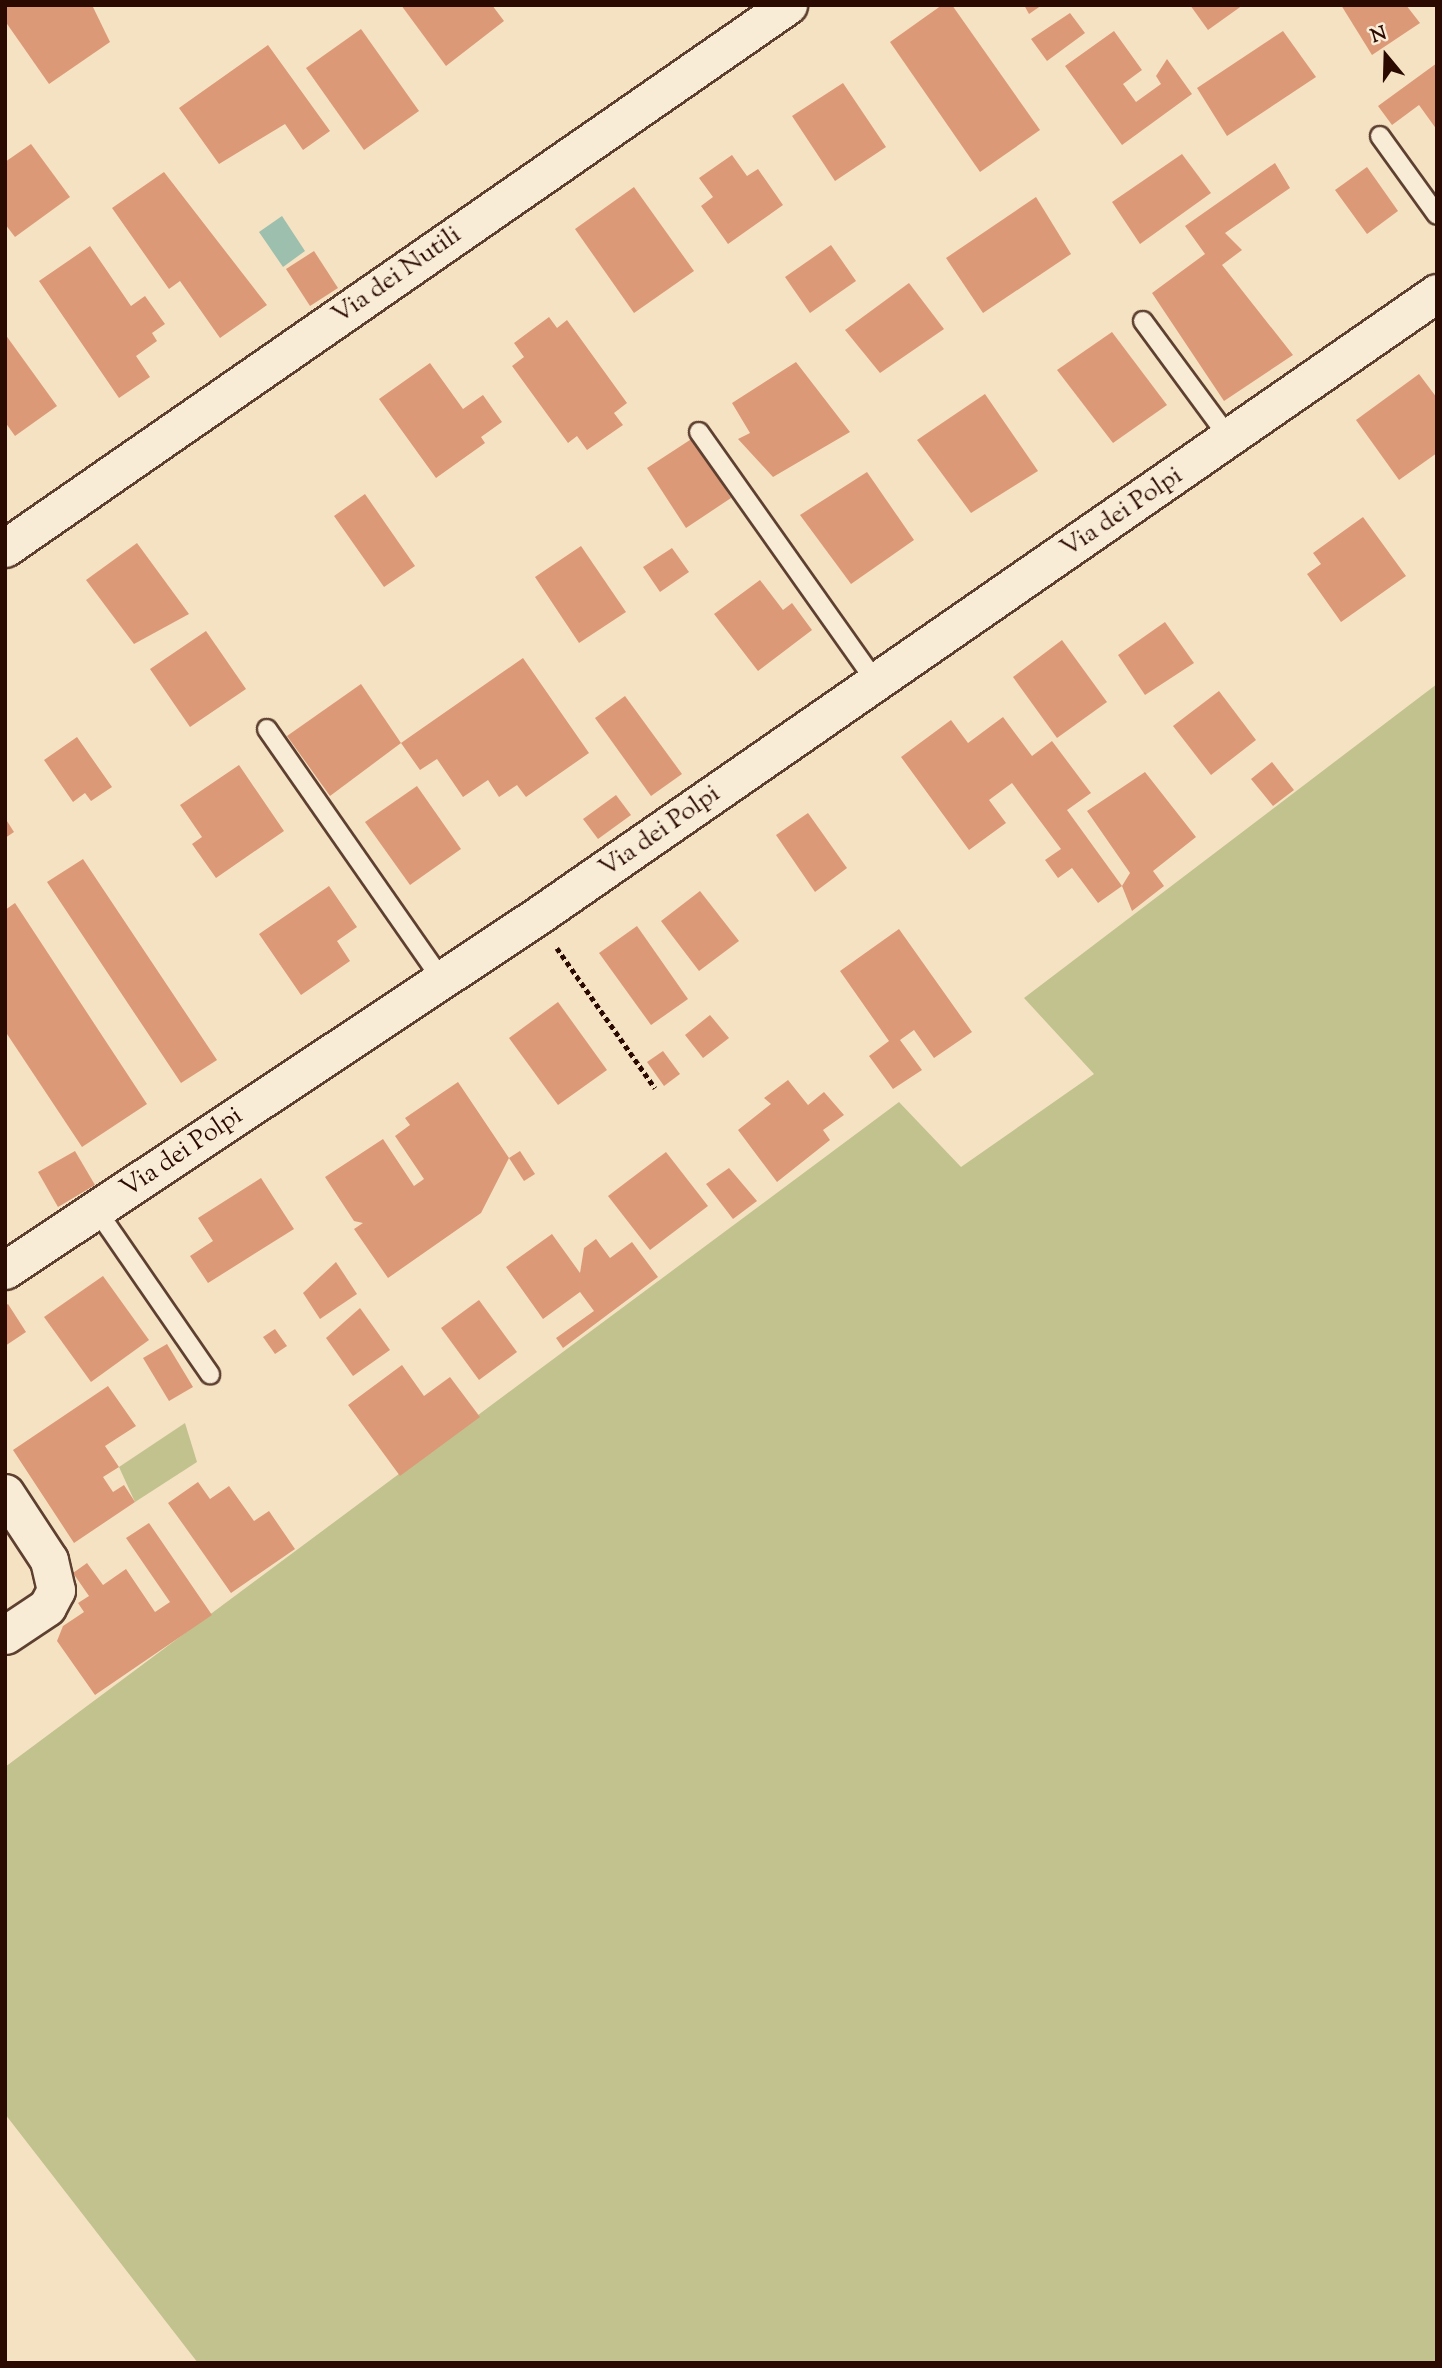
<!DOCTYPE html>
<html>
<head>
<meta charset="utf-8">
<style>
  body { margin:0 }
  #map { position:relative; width:1442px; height:2368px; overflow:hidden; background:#f5e2c2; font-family:"Sorts Mill Goudy",serif }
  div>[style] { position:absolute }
  .green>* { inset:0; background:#c2c28f }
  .water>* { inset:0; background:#9dbfae }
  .building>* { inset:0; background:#dc9978 }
  .path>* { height:4.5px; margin-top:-2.25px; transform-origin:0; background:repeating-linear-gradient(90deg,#2b0a01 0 5px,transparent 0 8.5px) }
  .roads { filter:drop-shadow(2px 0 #5e4031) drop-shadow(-2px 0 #5e4031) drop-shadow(0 2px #5e4031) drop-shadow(0 -2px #5e4031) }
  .service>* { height:18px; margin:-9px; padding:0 9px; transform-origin:9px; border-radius:9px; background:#f8ecd7 }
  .minor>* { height:37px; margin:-18.5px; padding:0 18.5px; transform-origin:18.5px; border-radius:18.5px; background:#f8ecd7 }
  span { translate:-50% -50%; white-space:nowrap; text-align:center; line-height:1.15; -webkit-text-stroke:6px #f8ecd7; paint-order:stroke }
  .street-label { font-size:26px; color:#2b0a01 }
  .frame { position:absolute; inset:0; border:7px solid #2b0a01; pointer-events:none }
  .north { position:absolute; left:1351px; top:21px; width:70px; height:70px; -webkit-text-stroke:5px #f8ecd7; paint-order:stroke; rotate:341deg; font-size:19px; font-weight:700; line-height:28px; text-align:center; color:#2b0a01 }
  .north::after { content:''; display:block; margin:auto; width:24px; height:32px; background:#2b0a01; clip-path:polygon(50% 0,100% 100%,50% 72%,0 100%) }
</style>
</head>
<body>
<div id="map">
  <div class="green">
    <div style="clip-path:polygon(1437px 684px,1437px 2363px,198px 2363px,5px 2114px,5px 1767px,899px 1102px,961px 1167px,1094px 1074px,1024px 998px)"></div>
    <div style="clip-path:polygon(185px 1423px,197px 1462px,135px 1502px,119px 1467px)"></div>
  </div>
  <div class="water">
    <div style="clip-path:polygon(282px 216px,305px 251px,283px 267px,259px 232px)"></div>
  </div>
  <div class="building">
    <div style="clip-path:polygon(5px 5px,92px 5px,110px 42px,49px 84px,5px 21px)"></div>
    <div style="clip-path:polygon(401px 5px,492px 5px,504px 21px,446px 66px)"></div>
    <div style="clip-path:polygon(942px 5px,952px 5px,1040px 130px,980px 172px,890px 42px)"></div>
    <div style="clip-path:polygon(1024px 5px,1042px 5px,1029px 14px)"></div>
    <div style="clip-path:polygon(1190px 5px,1243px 5px,1208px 30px)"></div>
    <div style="clip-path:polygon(1341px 5px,1406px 5px,1420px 23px,1372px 55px)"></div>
    <div style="clip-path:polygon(1070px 13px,1085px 33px,1047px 61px,1031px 39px)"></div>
    <div style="clip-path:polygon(361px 29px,419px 111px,364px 150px,306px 68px)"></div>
    <div style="clip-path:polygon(1114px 31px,1142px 70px,1123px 84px,1136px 102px,1161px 84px,1156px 76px,1167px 59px,1192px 94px,1122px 145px,1065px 66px)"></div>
    <div style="clip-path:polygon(1283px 31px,1316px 77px,1227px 136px,1197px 88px)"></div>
    <div style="clip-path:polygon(268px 45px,330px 131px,303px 150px,285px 124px,219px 164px,179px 108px)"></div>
    <div style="clip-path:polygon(1437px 63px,1437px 130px,1419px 105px,1392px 125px,1378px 106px)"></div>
    <div style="clip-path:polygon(843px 83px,886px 147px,835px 181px,792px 116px)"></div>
    <div style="clip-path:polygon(31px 144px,70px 197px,15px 237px,5px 224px,5px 162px)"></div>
    <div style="clip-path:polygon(1182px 154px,1211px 193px,1140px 244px,1112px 202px)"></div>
    <div style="clip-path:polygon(732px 155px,747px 176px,758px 169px,783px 205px,728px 244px,701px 206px,713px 197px,699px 178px)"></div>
    <div style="clip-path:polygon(1275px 163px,1290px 188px,1225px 233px,1242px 250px,1222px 265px,1293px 355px,1224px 401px,1152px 293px,1205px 254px,1185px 226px)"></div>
    <div style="clip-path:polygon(1367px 167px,1398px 211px,1367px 234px,1335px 190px)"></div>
    <div style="clip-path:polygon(164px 172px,267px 305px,220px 338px,180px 281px,169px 289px,112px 208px)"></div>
    <div style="clip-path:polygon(634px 187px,694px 271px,634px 313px,575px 229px)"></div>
    <div style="clip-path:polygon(1036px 197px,1071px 254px,983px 313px,946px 258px)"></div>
    <div style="clip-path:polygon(831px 245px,856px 281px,810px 313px,785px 277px)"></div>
    <div style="clip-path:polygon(90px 246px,131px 306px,145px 296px,165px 324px,152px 333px,157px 341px,136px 356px,150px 377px,119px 398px,39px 281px)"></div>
    <div style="clip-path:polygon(314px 251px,338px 288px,310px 306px,286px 269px)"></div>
    <div style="clip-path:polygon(909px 283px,944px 329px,880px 373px,845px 330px)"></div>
    <div style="clip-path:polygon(549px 317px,557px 328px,567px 320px,627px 403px,614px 413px,623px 425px,587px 450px,577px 436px,568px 443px,512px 366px,524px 357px,514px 343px)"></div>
    <div style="clip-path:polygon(1112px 332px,1167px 405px,1113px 443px,1057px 370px)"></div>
    <div style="clip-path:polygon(5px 334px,57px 406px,15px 436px,5px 422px)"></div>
    <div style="clip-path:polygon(796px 362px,850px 432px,773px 477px,738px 439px,750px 433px,732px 403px)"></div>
    <div style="clip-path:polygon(430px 363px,463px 409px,483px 395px,502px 422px,481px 437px,485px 443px,436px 478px,379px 399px)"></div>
    <div style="clip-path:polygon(1419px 374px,1437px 398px,1437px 453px,1399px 480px,1356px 420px)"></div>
    <div style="clip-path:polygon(985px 394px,1038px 471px,971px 513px,917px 440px)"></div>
    <div style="clip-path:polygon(693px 438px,731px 498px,686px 528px,647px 468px)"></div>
    <div style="clip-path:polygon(867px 472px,914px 540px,851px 584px,800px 515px)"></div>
    <div style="clip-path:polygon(365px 494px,415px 566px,384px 587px,334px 516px)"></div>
    <div style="clip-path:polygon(1363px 517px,1406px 576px,1341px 622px,1307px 574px,1321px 564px,1313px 553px)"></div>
    <div style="clip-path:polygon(137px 543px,189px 614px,134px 644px,86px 580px)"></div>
    <div style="clip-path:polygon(581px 546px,626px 612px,579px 643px,535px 577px)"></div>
    <div style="clip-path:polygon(672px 548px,689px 572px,660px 592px,643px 567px)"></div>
    <div style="clip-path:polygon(760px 580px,783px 610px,792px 603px,812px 630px,758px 671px,714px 614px)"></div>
    <div style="clip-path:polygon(1165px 622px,1194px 663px,1145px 695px,1118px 655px)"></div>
    <div style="clip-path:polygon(206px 631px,246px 689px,190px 727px,150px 669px)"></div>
    <div style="clip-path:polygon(1062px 640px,1107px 702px,1057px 738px,1013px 677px)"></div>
    <div style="clip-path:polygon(523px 658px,589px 753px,526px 797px,517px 785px,499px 797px,488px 780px,463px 797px,437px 759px,420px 770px,401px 743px)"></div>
    <div style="clip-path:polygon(361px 684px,401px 743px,330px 796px,287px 736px)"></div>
    <div style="clip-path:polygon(1219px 691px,1256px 740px,1211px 775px,1173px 726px)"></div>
    <div style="clip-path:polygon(625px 696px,682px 774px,651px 796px,595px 718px)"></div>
    <div style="clip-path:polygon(1003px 717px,1032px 756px,1052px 741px,1091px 793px,1067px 810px,1122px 886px,1098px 903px,1072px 868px,1058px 878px,1045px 860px,1061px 849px,1012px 783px,989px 800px,1006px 823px,969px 850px,901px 757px,951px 720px,968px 743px)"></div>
    <div style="clip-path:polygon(77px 737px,112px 787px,91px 801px,85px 793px,73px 802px,44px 760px)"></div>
    <div style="clip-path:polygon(1272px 762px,1294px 790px,1273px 806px,1251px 779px)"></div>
    <div style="clip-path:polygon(239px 765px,284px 831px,216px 878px,192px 844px,202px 837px,180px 805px)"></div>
    <div style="clip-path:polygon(1145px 772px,1196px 837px,1153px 871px,1164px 886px,1132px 911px,1122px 886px,1130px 873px,1087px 811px)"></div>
    <div style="clip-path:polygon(417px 786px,461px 849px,410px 885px,365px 822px)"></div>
    <div style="clip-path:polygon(616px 795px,631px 815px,598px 839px,583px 819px)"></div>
    <div style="clip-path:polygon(808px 813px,847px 868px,815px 892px,776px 835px)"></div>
    <div style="clip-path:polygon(5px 818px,14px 832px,5px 838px)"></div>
    <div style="clip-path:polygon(83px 859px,217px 1060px,181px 1083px,47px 882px)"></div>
    <div style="clip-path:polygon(329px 886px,357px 927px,337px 941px,350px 961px,301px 995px,259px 934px)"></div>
    <div style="clip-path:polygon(700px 891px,739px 941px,699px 971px,661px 921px)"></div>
    <div style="clip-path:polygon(15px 903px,147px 1104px,82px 1147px,5px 1031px,5px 910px)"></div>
    <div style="clip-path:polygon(637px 926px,688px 999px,651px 1025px,599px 953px)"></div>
    <div style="clip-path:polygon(899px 929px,972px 1032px,934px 1058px,914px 1030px,900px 1040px,922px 1070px,893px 1089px,869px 1056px,889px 1041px,840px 971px)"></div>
    <div style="clip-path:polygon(558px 1002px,607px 1070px,558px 1105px,509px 1038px)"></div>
    <div style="clip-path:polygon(710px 1015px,729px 1038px,703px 1058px,685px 1035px)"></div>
    <div style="clip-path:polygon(663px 1051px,680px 1074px,664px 1086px,647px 1062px)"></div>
    <div style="clip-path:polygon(788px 1080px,808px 1105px,824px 1092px,844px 1115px,823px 1130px,830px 1140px,777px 1182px,738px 1130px,771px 1104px,764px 1098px)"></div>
    <div style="clip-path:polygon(458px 1082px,509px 1158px,481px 1213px,388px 1278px,354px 1229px,363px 1223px,354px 1221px,325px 1177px,383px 1139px,414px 1186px,424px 1179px,395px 1136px,410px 1125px,405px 1118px)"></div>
    <div style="clip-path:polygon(75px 1151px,95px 1185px,58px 1207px,38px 1172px)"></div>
    <div style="clip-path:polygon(520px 1151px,535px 1174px,524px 1181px,509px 1158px)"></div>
    <div style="clip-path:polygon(666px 1152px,708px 1206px,650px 1250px,608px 1196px)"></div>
    <div style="clip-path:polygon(729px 1168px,757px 1201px,733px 1219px,706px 1184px)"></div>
    <div style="clip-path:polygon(261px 1178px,294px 1229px,208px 1283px,190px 1256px,213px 1241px,198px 1218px)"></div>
    <div style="clip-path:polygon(552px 1234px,580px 1273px,584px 1248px,596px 1239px,610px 1258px,632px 1242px,658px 1277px,563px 1348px,556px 1338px,594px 1311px,580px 1292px,543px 1319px,506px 1267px)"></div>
    <div style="clip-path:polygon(336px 1262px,357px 1294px,320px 1319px,303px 1293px)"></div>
    <div style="clip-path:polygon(103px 1276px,149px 1340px,91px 1382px,44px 1317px)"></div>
    <div style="clip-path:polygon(479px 1300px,517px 1352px,479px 1380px,441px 1328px)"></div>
    <div style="clip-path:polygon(8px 1304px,26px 1332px,5px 1346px,5px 1306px)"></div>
    <div style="clip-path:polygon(360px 1308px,390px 1350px,353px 1376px,326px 1338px)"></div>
    <div style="clip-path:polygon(275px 1329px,287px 1346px,275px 1354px,263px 1337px)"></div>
    <div style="clip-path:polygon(167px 1344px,193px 1387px,169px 1401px,143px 1358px)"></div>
    <div style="clip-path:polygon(402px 1365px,424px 1396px,450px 1377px,480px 1417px,400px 1476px,348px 1405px)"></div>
    <div style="clip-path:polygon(108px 1386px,136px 1426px,105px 1446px,119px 1467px,103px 1477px,113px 1492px,124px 1485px,135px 1502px,74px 1543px,13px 1450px)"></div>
    <div style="clip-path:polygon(198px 1482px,210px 1499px,229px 1486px,254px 1521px,269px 1511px,295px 1549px,231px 1593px,168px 1503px)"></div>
    <div style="clip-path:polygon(149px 1523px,212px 1615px,95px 1695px,57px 1641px,63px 1626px,84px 1612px,78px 1603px,89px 1596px,73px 1573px,87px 1563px,103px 1585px,126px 1569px,155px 1612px,170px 1602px,126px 1538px)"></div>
  </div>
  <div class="path">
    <div style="left:557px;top:948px;width:171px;rotate:55deg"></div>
  </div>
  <div class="roads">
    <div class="service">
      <div style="left:1380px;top:136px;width:97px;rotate:54.2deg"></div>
      <div style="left:1143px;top:321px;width:147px;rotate:53.6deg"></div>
      <div style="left:699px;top:432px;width:306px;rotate:54.7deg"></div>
      <div style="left:267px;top:729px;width:306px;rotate:55.1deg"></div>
      <div style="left:96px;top:1209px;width:201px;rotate:55.4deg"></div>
    </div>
    <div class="minor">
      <div style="left:5px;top:548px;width:953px;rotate:-34.74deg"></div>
      <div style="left:5px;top:1270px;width:638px;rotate:-33.62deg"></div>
      <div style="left:536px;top:917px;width:1096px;rotate:-34.71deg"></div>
      <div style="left:5px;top:1493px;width:80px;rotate:56.7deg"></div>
      <div style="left:49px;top:1560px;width:31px;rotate:77deg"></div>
      <div style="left:56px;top:1590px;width:19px;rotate:118deg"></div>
      <div style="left:47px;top:1607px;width:50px;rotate:146.3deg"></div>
    </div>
  </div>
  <div class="street-label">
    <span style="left:397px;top:276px;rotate:-35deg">Via dei Nutili</span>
    <span style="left:1122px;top:513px;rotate:-34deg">Via dei Polpi</span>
    <span style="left:660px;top:832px;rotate:-35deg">Via dei Polpi</span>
    <span style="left:182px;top:1153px;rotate:-34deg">Via dei Polpi</span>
  </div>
  <div class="frame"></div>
  <div class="north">N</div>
</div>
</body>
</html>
